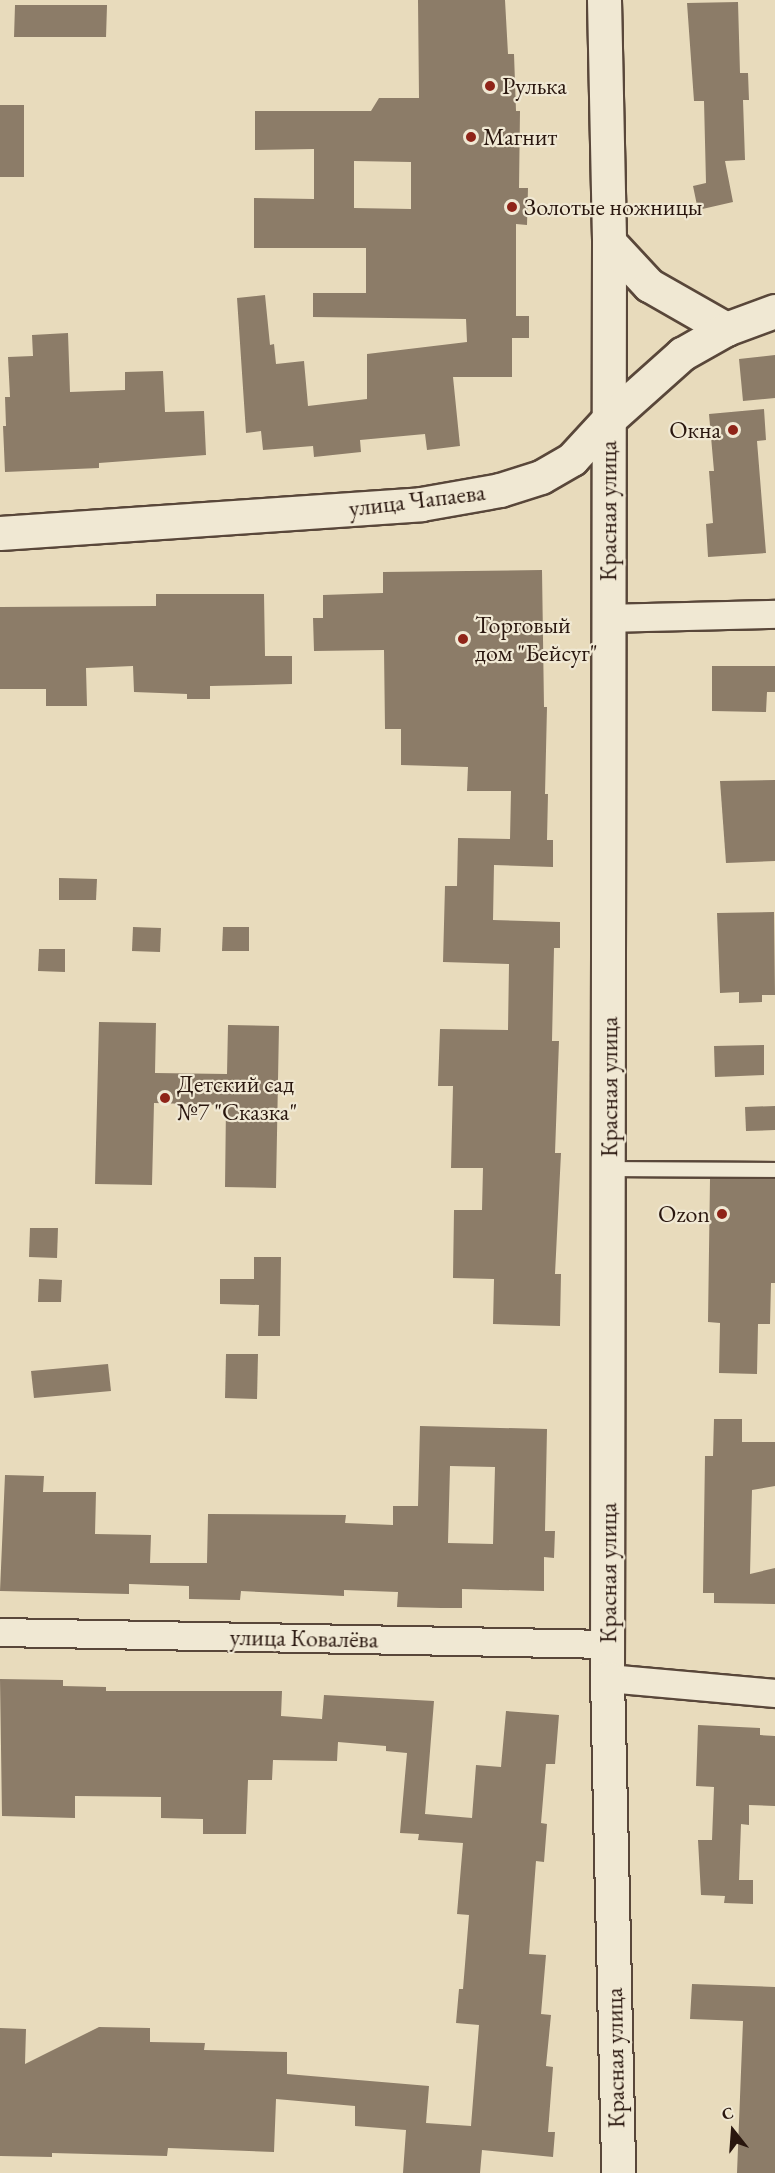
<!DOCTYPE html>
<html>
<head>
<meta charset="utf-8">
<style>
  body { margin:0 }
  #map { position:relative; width:775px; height:2173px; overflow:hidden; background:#e8dbbc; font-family:"EB Garamond",serif }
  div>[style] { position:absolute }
  .building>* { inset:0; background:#8c7c68 }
  .roads { filter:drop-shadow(2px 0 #59473a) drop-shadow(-2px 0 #59473a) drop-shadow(0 2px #59473a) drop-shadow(0 -2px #59473a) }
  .service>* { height:14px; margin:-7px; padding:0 7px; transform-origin:7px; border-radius:7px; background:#f0e8d3 }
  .minor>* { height:27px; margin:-13.5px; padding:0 13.5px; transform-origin:13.5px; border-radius:13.5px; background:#f0e8d3 }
  .tertiary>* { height:33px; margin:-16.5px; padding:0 16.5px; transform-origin:16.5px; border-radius:16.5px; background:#f0e8d3 }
  .dots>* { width:16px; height:16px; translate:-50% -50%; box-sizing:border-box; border:3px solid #f0e8d3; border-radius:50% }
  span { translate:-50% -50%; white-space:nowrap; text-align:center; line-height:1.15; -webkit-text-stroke:4.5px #f0e8d3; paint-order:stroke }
  .poi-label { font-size:24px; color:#29160e }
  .left { translate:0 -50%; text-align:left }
  .right { translate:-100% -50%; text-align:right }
  .street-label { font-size:24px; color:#29160e }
  .north { position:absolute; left:703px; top:2101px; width:60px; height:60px; -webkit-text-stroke:4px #f0e8d3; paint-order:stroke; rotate:343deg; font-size:16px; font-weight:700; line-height:24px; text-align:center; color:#29160e }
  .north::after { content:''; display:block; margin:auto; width:21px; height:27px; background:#29160e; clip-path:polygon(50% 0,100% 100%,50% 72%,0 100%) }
</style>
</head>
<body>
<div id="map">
  <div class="building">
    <div style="clip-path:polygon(evenodd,418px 0,505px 0,508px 54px,514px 54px,516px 111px,520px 111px,519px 188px,528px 188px,527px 225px,516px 224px,516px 316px,529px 316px,529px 338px,512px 338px,512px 377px,453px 377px,460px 446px,427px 450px,425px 434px,360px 440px,361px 452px,314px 457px,313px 446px,263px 450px,261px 431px,246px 433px,237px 298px,265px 295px,270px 345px,274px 344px,276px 364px,304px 361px,308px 406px,367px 399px,367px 354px,467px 342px,466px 319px,313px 317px,313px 293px,366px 293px,366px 248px,254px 248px,254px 198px,314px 199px,314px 149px,255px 150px,255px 111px,371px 111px,379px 98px,419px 98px,418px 0,354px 161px,411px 162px,411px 209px,354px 208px,354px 161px)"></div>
    <div style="clip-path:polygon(738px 2px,740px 73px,748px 73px,749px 100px,743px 100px,745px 160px,725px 161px,733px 202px,698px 210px,693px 186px,706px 183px,704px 101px,694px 101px,687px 3px)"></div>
    <div style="clip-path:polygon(15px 5px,107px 5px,106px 37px,14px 37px)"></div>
    <div style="clip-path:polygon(0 105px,24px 105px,24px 177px,0 177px)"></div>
    <div style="clip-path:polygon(68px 333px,70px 392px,125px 390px,125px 372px,163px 371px,165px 412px,204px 411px,206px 455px,99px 463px,99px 468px,5px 472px,3px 426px,6px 426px,5px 397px,10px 397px,8px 357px,33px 356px,32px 335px)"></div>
    <div style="clip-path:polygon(775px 355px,775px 398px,743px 401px,739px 359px)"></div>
    <div style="clip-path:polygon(764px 409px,766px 440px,757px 441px,766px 553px,708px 557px,706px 524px,713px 523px,709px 471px,714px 471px,709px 414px)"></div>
    <div style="clip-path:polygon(542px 570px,544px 707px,547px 707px,545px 794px,548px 794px,547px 840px,553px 840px,553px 867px,494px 865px,493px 920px,560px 922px,560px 948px,554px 948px,552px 1041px,559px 1041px,555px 1153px,561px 1153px,555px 1274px,561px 1274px,560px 1326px,493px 1324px,494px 1279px,453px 1278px,454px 1210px,482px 1210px,483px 1168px,451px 1168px,453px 1086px,438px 1086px,440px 1029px,508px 1030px,509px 964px,443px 962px,445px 886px,457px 886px,458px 838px,510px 839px,511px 791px,467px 791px,468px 767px,401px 765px,401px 729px,385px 729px,384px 650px,314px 651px,313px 618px,323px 618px,323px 595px,383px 593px,383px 572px)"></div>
    <div style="clip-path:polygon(156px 594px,264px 594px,265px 656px,292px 656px,292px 684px,210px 686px,210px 699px,187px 699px,187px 694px,134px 692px,133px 666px,86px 668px,87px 706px,46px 706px,46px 689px,0 689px,0 607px,156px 606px)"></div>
    <div style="clip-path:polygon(712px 666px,775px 666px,775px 692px,767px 692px,766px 712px,712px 711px)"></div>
    <div style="clip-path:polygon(775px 780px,775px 861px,726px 863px,720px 781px)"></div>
    <div style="clip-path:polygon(59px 878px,97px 879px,96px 900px,59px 900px)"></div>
    <div style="clip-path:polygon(774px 912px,775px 995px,762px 995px,762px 1002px,739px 1003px,739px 992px,720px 993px,717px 913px)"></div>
    <div style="clip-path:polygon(133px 927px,161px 928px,160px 952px,132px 951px)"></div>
    <div style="clip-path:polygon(223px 927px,249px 927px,249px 951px,222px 951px)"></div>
    <div style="clip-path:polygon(39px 949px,65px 949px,65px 972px,38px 971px)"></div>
    <div style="clip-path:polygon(99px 1022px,156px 1023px,155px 1073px,227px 1074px,228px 1025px,279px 1026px,276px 1188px,225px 1187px,226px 1105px,154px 1103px,152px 1185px,95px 1184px)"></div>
    <div style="clip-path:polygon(764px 1045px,764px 1075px,715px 1077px,714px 1046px)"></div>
    <div style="clip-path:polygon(775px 1106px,775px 1130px,746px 1131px,745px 1107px)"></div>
    <div style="clip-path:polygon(710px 1179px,775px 1179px,775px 1283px,771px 1283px,770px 1324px,758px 1324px,757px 1374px,719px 1373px,720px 1323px,708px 1322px)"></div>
    <div style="clip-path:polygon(30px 1228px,58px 1228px,57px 1258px,29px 1257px)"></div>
    <div style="clip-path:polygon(254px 1257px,281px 1257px,280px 1336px,258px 1336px,259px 1305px,220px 1304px,220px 1279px,254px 1279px)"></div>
    <div style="clip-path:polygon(39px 1279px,62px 1280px,61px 1302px,38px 1302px)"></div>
    <div style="clip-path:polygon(226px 1354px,258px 1354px,257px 1399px,225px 1398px)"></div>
    <div style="clip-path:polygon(108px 1364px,111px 1391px,34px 1398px,31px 1371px)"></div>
    <div style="clip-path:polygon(714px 1419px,742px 1419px,742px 1442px,775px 1442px,775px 1486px,752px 1490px,750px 1574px,775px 1568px,775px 1604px,714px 1603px,714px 1593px,703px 1593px,705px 1456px,713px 1456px)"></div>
    <div style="clip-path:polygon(evenodd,420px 1426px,547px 1429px,545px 1531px,555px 1531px,554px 1558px,544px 1557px,544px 1591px,462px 1589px,462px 1608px,441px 1608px,397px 1607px,398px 1592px,344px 1590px,344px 1596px,241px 1591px,240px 1600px,189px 1599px,189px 1586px,129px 1584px,129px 1594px,0 1591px,5px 1475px,44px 1476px,43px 1492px,96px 1492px,95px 1534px,151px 1535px,150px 1563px,207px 1563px,208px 1514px,346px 1515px,345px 1523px,393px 1525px,393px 1506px,418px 1506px,420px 1426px,450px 1466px,495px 1467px,493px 1544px,448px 1543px,450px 1466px)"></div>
    <div style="clip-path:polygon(0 1679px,63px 1680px,63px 1686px,106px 1687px,106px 1691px,282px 1691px,281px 1716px,322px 1719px,324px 1695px,434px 1701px,425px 1814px,472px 1818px,476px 1765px,501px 1767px,506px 1711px,559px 1715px,555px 1764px,546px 1764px,541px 1823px,547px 1824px,544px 1862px,536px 1861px,529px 1954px,546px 1955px,541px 2014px,551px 2015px,546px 2066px,553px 2067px,548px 2132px,555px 2132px,553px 2157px,482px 2150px,480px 2173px,403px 2173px,406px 2130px,355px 2126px,355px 2106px,276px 2099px,274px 2152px,168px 2148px,167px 2156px,52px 2153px,52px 2157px,0 2156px,0 2028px,26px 2029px,25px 2064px,99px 2027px,150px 2028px,150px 2042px,205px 2043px,204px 2050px,287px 2052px,287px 2074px,429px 2086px,426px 2123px,471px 2126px,479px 2025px,456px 2023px,459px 1989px,463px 1989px,469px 1915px,457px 1914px,463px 1843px,418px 1840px,419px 1834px,400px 1833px,407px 1753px,386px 1751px,386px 1746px,338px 1742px,337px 1761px,273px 1760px,272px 1780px,248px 1780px,246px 1834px,203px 1834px,203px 1819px,161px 1818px,161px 1797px,75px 1796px,75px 1818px,2px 1816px)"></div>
    <div style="clip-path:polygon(698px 1725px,760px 1728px,760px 1735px,775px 1736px,775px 1806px,749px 1805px,749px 1825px,741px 1824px,739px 1880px,753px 1880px,753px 1904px,724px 1903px,725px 1896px,701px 1895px,698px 1840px,712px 1840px,714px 1787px,696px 1786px)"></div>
    <div style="clip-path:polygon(692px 1984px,775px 1987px,775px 2173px,737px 2173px,743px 2021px,690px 2019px)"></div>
  </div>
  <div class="roads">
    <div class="service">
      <div style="left:609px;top:1169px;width:166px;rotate:0.3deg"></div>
    </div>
    <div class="minor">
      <div style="left:608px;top:618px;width:167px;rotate:-1.4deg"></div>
      <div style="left:0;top:1632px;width:608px;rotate:1.13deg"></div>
      <div style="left:607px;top:1678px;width:169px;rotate:5.1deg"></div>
    </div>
    <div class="tertiary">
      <div style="left:604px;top:0;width:242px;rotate:88.8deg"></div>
      <div style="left:609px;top:242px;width:1436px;rotate:90.08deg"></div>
      <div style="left:607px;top:1678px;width:495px;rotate:88.7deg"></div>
      <div style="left:609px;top:242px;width:59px;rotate:47.1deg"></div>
      <div style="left:649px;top:285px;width:89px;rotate:29.7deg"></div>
      <div style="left:0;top:533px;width:422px;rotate:-3.9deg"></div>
      <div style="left:421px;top:504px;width:80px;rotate:-10deg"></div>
      <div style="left:500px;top:490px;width:43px;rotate:-17.6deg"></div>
      <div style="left:541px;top:477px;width:36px;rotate:-30deg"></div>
      <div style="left:572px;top:459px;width:52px;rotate:-47.4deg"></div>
      <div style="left:607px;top:421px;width:101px;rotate:-41.8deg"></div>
      <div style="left:682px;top:354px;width:51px;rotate:-29.6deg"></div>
      <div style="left:726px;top:329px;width:52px;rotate:-20.2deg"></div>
    </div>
  </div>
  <div class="dots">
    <div style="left:490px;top:86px;background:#8f2418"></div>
    <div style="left:471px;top:137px;background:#8f2418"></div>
    <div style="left:512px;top:207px;background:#8f2418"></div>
    <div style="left:733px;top:430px;background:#8f2418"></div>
    <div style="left:463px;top:639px;background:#8f2418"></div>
    <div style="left:165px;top:1098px;background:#8f2418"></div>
    <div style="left:722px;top:1214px;background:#8f2418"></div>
  </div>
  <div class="poi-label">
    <span class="left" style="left:502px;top:86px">Рулька</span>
    <span class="left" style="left:483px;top:137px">Магнит</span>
    <span class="left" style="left:524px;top:207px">Золотые ножницы</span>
    <span class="right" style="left:721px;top:430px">Окна</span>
    <span class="left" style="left:475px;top:639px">Торговый<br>дом "Бейсуг"</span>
    <span class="left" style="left:177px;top:1098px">Детский сад<br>№7 "Сказка"</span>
    <span class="right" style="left:710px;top:1214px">Ozon</span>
  </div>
  <div class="street-label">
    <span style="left:417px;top:500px;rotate:-7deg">улица Чапаева</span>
    <span style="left:608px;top:511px;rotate:-90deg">Красная улица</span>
    <span style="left:609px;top:1087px;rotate:-90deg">Красная улица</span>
    <span style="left:608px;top:1573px;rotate:-90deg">Красная улица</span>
    <span style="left:304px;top:1638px;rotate:1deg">улица Ковалёва</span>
    <span style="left:615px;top:2058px;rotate:-91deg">Красная улица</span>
  </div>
  <div class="north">С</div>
</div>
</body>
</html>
